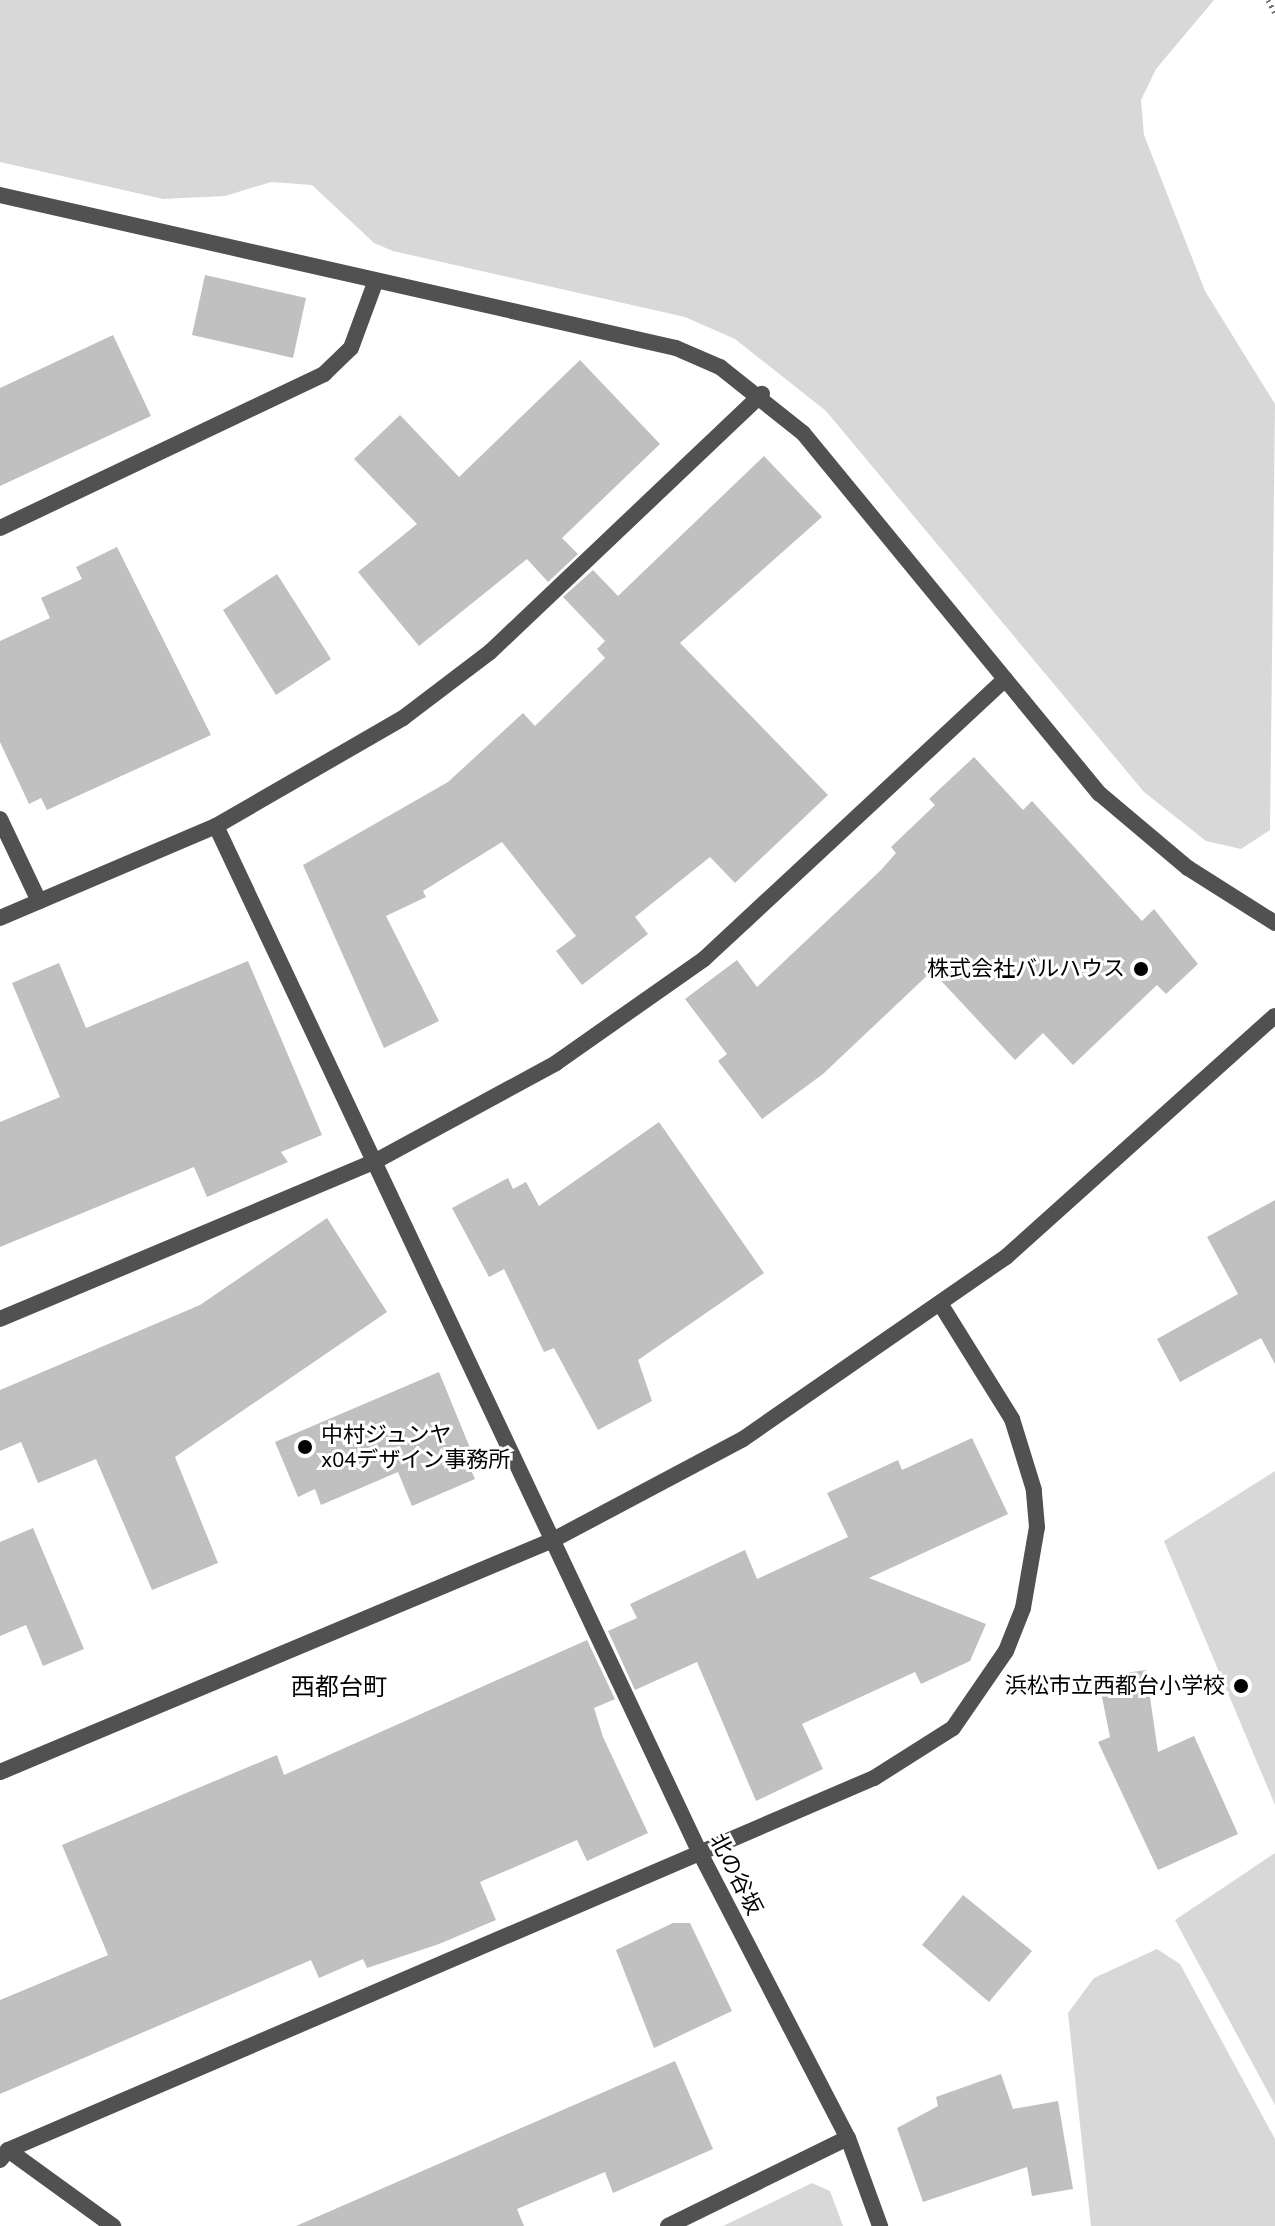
<!DOCTYPE html>
<html>
<head>
<meta charset="utf-8">
<style>
  body { margin:0 }
  #map { position:relative; width:1275px; height:2226px; overflow:hidden; background:#fff; font-family:"PT Sans","Noto Sans JP",sans-serif }
  div>[style] { position:absolute }
  .green>* { inset:0; background:#d8d8d8 }
  .building>* { inset:0; background:#c0c0c0 }
  .path>* { height:5px; margin-top:-2.5px; transform-origin:0; background:repeating-linear-gradient(90deg,#737373 0 2px,transparent 0 6px) }
  .minor>* { height:16px; margin:-8px; padding:0 8px; transform-origin:8px; border-radius:8px; background:#515151 }
  .tertiary>* { height:16px; margin:-8px; padding:0 8px; transform-origin:8px; border-radius:8px; background:#515151 }
  .dots>* { width:22px; height:22px; translate:-50% -50%; box-sizing:border-box; border:4px solid #fff; border-radius:50% }
  span { translate:-50% -50%; white-space:nowrap; text-align:center; line-height:1.15; -webkit-text-stroke:6px #fff; paint-order:stroke }
  .poi-label { font-size:22px; color:#000 }
  .right { translate:-100% -50%; text-align:right }
  .left { translate:0 -50%; text-align:left }
  .street-label { font-size:22px; color:#000 }
  .neighbourhood-label { font-size:24px; color:#000 }
</style>
</head>
<body>
<div id="map">
  <div class="green">
    <div style="clip-path:polygon(0 0,1214px 0,1156px 69px,1141px 100px,1144px 135px,1205px 291px,1275px 404px,1270px 830px,1241px 849px,1206px 841px,1144px 792px,826px 411px,735px 339px,685px 317px,393px 251px,374px 243px,312px 185px,271px 182px,225px 196px,163px 199px,0 162px)"></div>
    <div style="clip-path:polygon(1275px 1471px,1275px 1805px,1164px 1541px)"></div>
    <div style="clip-path:polygon(1275px 1853px,1275px 2105px,1175px 1920px)"></div>
    <div style="clip-path:polygon(1157px 1949px,1180px 1964px,1275px 2139px,1275px 2226px,1091px 2226px,1068px 2013px,1094px 1978px)"></div>
    <div style="clip-path:polygon(812px 2183px,830px 2191px,843px 2226px,723px 2226px)"></div>
  </div>
  <div class="building">
    <div style="clip-path:polygon(205px 275px,306px 298px,293px 358px,192px 335px)"></div>
    <div style="clip-path:polygon(113px 335px,151px 416px,0 486px,0 388px)"></div>
    <div style="clip-path:polygon(580px 360px,660px 444px,562px 538px,578px 554px,548px 582px,527px 559px,419px 646px,358px 572px,417px 524px,354px 459px,400px 415px,459px 477px)"></div>
    <div style="clip-path:polygon(764px 456px,822px 517px,680px 643px,828px 795px,735px 883px,710px 857px,635px 917px,648px 934px,582px 985px,556px 951px,576px 936px,502px 842px,423px 891px,426px 897px,386px 916px,439px 1021px,384px 1048px,303px 865px,448px 782px,523px 713px,535px 726px,605px 658px,597px 649px,605px 641px,563px 597px,593px 570px,618px 596px)"></div>
    <div style="clip-path:polygon(117px 547px,211px 735px,47px 810px,41px 798px,29px 804px,0 742px,0 641px,50px 618px,41px 598px,82px 579px,76px 567px)"></div>
    <div style="clip-path:polygon(277px 574px,331px 659px,276px 695px,223px 610px)"></div>
    <div style="clip-path:polygon(974px 757px,1023px 810px,1032px 801px,1142px 921px,1154px 909px,1198px 964px,1166px 994px,1157px 985px,1073px 1065px,1043px 1033px,1015px 1060px,932px 971px,823px 1074px,762px 1119px,718px 1061px,727px 1054px,685px 999px,737px 960px,757px 987px,881px 870px,896px 853px,891px 847px,935px 805px,929px 799px)"></div>
    <div style="clip-path:polygon(248px 961px,322px 1135px,281px 1152px,288px 1162px,207px 1197px,194px 1167px,0 1247px,0 1122px,60px 1097px,12px 983px,59px 963px,86px 1028px)"></div>
    <div style="clip-path:polygon(659px 1122px,764px 1273px,638px 1360px,652px 1401px,598px 1430px,554px 1348px,544px 1352px,504px 1269px,489px 1277px,452px 1208px,508px 1178px,513px 1189px,526px 1182px,539px 1206px)"></div>
    <div style="clip-path:polygon(1275px 1200px,1275px 1364px,1261px 1338px,1180px 1382px,1157px 1339px,1238px 1294px,1207px 1237px)"></div>
    <div style="clip-path:polygon(327px 1218px,387px 1312px,175px 1457px,218px 1563px,152px 1590px,96px 1459px,38px 1483px,21px 1442px,0 1451px,0 1390px,200px 1305px)"></div>
    <div style="clip-path:polygon(439px 1372px,470px 1448px,462px 1451px,475px 1479px,412px 1506px,398px 1472px,321px 1505px,315px 1489px,298px 1497px,275px 1442px)"></div>
    <div style="clip-path:polygon(972px 1438px,1008px 1514px,869px 1578px,986px 1624px,970px 1661px,921px 1684px,915px 1672px,802px 1724px,823px 1769px,756px 1801px,697px 1662px,635px 1690px,608px 1631px,637px 1618px,630px 1604px,745px 1550px,757px 1579px,848px 1537px,827px 1493px,898px 1460px,902px 1470px)"></div>
    <div style="clip-path:polygon(33px 1528px,84px 1649px,43px 1666px,26px 1625px,0 1636px,0 1542px)"></div>
    <div style="clip-path:polygon(587px 1640px,615px 1699px,594px 1708px,603px 1737px,648px 1833px,587px 1861px,577px 1840px,480px 1882px,496px 1920px,439px 1944px,367px 1968px,363px 1959px,319px 1978px,311px 1960px,0 2094px,0 2000px,108px 1955px,62px 1845px,277px 1755px,284px 1775px)"></div>
    <div style="clip-path:polygon(1146px 1670px,1158px 1752px,1194px 1736px,1238px 1834px,1158px 1870px,1098px 1742px,1110px 1737px,1098px 1677px)"></div>
    <div style="clip-path:polygon(963px 1895px,1032px 1951px,989px 2002px,922px 1945px)"></div>
    <div style="clip-path:polygon(673px 1923px,690px 1923px,732px 2011px,654px 2048px,616px 1950px)"></div>
    <div style="clip-path:polygon(675px 2061px,713px 2149px,613px 2193px,605px 2172px,517px 2209px,524px 2226px,296px 2226px)"></div>
    <div style="clip-path:polygon(1001px 2074px,1013px 2109px,1058px 2101px,1073px 2189px,1032px 2196px,1027px 2167px,923px 2202px,897px 2128px,938px 2106px,936px 2097px)"></div>
  </div>
  <div class="path">
    <div style="left:1268px;top:0;width:15px;rotate:62deg"></div>
  </div>
  <div class="minor">
    <div style="left:0;top:195px;width:693px;rotate:12.75deg"></div>
    <div style="left:676px;top:348px;width:48px;rotate:23.4deg"></div>
    <div style="left:720px;top:367px;width:106px;rotate:38.5deg"></div>
    <div style="left:803px;top:433px;width:467px;rotate:50.6deg"></div>
    <div style="left:1100px;top:794px;width:115px;rotate:40.1deg"></div>
    <div style="left:1188px;top:868px;width:103px;rotate:32.3deg"></div>
    <div style="left:0;top:528px;width:359px;rotate:-25.4deg"></div>
    <div style="left:324px;top:374px;width:37px;rotate:-44deg"></div>
    <div style="left:351px;top:348px;width:72px;rotate:-69.8deg"></div>
    <div style="left:0;top:819px;width:91px;rotate:64.6deg"></div>
    <div style="left:216px;top:826px;width:1135px;rotate:64.77deg"></div>
    <div style="left:700px;top:1853px;width:321px;rotate:62.6deg"></div>
    <div style="left:848px;top:2138px;width:94px;rotate:70deg"></div>
    <div style="left:0;top:918px;width:235px;rotate:-23.1deg"></div>
    <div style="left:216px;top:826px;width:216px;rotate:-30deg"></div>
    <div style="left:403px;top:718px;width:109px;rotate:-37.2deg"></div>
    <div style="left:490px;top:652px;width:375px;rotate:-43.5deg"></div>
    <div style="left:0;top:1319px;width:406px;rotate:-22.8deg"></div>
    <div style="left:374px;top:1162px;width:207px;rotate:-28.5deg"></div>
    <div style="left:556px;top:1063px;width:181px;rotate:-35.1deg"></div>
    <div style="left:704px;top:959px;width:411px;rotate:-42.9deg"></div>
    <div style="left:8px;top:2150px;width:130px;rotate:35.9deg"></div>
    <div style="left:0;top:2160px;width:13px;rotate:-51deg"></div>
    <div style="left:8px;top:2150px;width:943px;rotate:-23.25deg"></div>
    <div style="left:874px;top:1778px;width:93px;rotate:-32.3deg"></div>
    <div style="left:953px;top:1728px;width:93px;rotate:-55.5deg"></div>
    <div style="left:1006px;top:1651px;width:46px;rotate:-68.4deg"></div>
    <div style="left:1023px;top:1608px;width:82px;rotate:-80.2deg"></div>
    <div style="left:1037px;top:1527px;width:37px;rotate:-95deg"></div>
    <div style="left:1034px;top:1490px;width:74px;rotate:-107.2deg"></div>
    <div style="left:1012px;top:1419px;width:134px;rotate:-121.9deg"></div>
    <div style="left:668px;top:2226px;width:200px;rotate:-26.1deg"></div>
  </div>
  <div class="tertiary">
    <div style="left:0;top:1772px;width:600px;rotate:-22.76deg"></div>
    <div style="left:553px;top:1540px;width:215px;rotate:-28deg"></div>
    <div style="left:743px;top:1439px;width:320px;rotate:-34.7deg"></div>
    <div style="left:1006px;top:1257px;width:361px;rotate:-41.9deg"></div>
  </div>
  <div class="dots">
    <div style="left:1141px;top:969px;background:#000"></div>
    <div style="left:305px;top:1447px;background:#000"></div>
    <div style="left:1241px;top:1686px;background:#000"></div>
  </div>
  <div class="poi-label">
    <span class="right" style="left:1125px;top:969px">株式会社バルハウス</span>
    <span class="left" style="left:321px;top:1447px">中村ジュンヤ<br>x04デザイン事務所</span>
    <span class="right" style="left:1225px;top:1686px">浜松市立西都台小学校</span>
  </div>
  <div class="street-label">
    <span style="left:736px;top:1874px;rotate:63deg">北の谷坂</span>
  </div>
  <div class="neighbourhood-label">
    <span style="left:339px;top:1687px">西都台町</span>
  </div>
</div>
</body>
</html>
